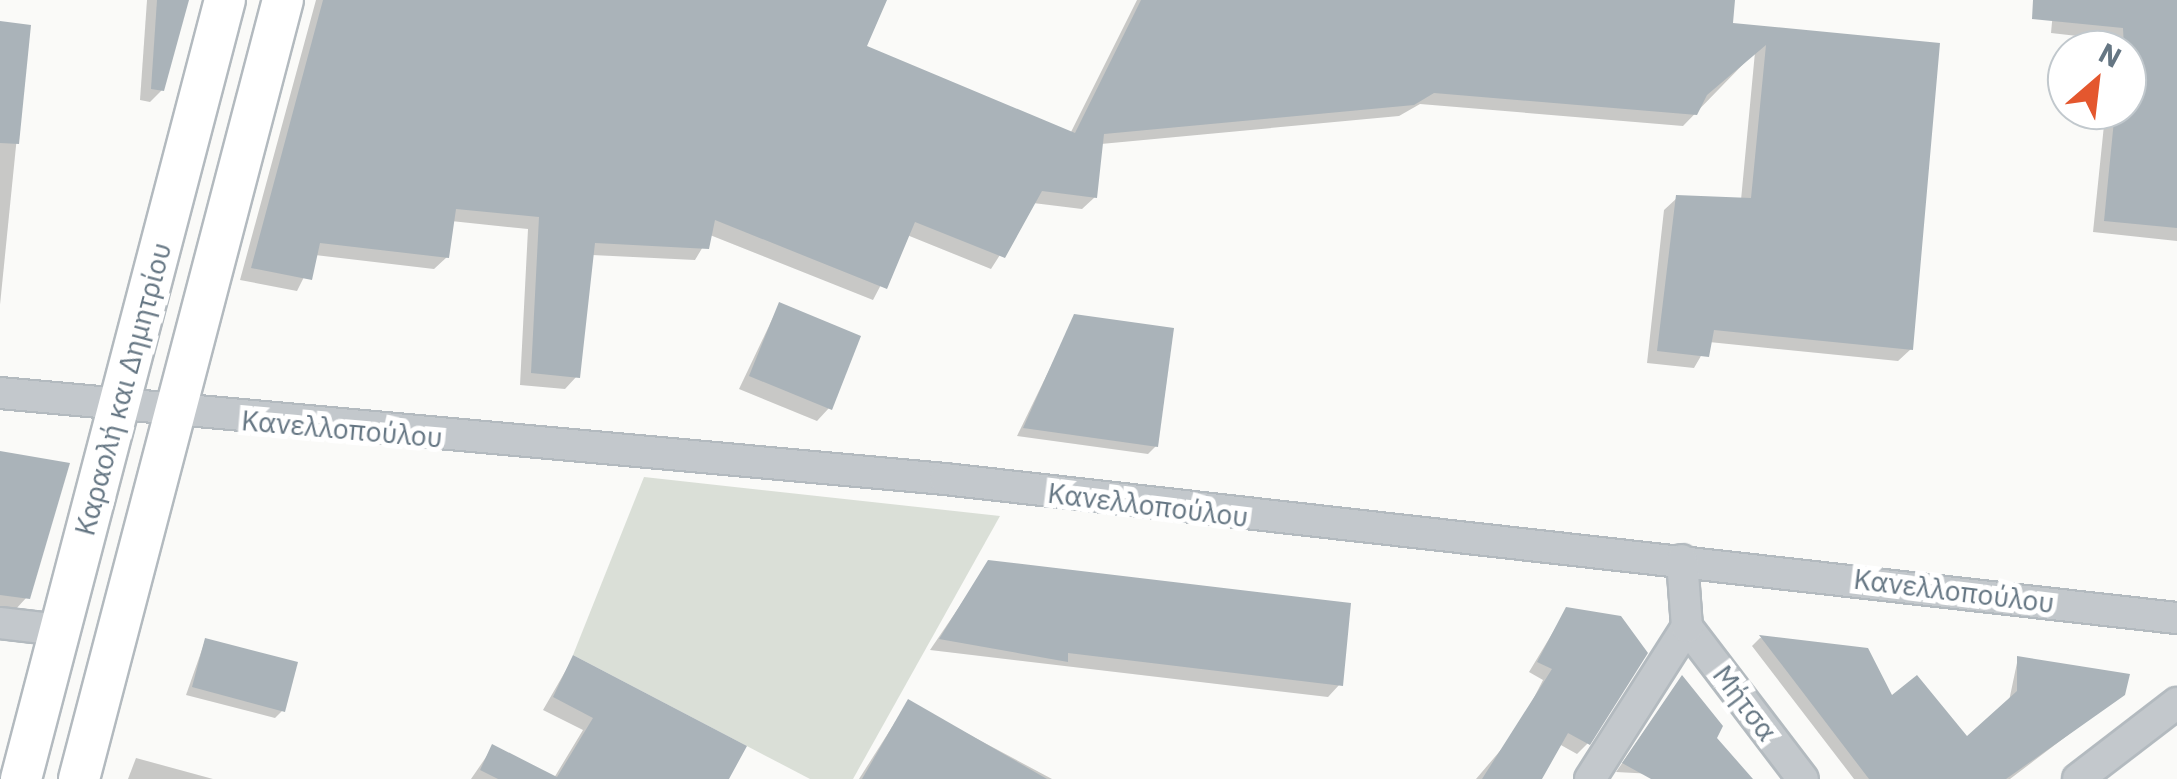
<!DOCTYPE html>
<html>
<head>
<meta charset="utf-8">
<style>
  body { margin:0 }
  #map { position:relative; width:2177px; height:779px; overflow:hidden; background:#fafaf8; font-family:"IBM Plex Sans",sans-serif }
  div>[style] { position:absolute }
  .green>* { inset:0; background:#dadfd7 }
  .shadow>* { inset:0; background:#0003 }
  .building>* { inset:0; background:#aab3b9 }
  .roads { filter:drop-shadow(2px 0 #b3babf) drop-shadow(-2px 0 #b3babf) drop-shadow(0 2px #b3babf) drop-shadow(0 -2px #b3babf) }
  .minor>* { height:30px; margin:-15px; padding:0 15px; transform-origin:15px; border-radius:15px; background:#c3c8cc }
  .secondary>* { height:40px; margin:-20px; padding:0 20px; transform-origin:20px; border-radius:20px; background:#fff }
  span { translate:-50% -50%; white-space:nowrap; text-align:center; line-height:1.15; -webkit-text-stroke:10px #fff; paint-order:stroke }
  .street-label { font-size:28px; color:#657683 }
  .north { position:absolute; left:2047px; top:30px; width:100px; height:100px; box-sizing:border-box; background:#fff; border:2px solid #c1c8cd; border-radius:50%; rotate:28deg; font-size:28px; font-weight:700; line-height:40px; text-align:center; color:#657683 }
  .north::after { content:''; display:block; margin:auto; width:35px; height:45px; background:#e4572e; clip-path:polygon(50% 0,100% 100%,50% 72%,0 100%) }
</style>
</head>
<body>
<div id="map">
  <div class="green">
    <div style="clip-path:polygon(644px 477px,1000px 516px,853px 779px,810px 779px,573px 655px)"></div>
  </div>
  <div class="shadow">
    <div style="clip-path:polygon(147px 0,186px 0,162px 90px,150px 102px,140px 100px)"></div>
    <div style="clip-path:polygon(316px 0,885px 0,863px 47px,1070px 134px,1137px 0,1732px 0,1730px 25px,1938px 46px,1911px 349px,1898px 361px,1709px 342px,1694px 368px,1647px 363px,1664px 210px,1677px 198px,1741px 200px,1755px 52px,1683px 126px,1420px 104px,1399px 116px,1101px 144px,1095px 197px,1082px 209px,1033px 203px,991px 269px,907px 235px,873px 300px,710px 235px,695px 260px,592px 255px,577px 376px,565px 389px,520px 385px,528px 229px,451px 221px,447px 257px,434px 269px,315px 255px,297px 291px,240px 280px)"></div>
    <div style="clip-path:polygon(2054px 0,2177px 0,2177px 241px,2093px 232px,2104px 125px,2086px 123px,2088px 110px,2127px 110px,2127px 50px,2094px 50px,2095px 38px,2051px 33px)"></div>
    <div style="clip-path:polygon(0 24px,28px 27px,0 305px)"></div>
    <div style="clip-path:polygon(779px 305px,829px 408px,817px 421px,739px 389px)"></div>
    <div style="clip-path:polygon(1075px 317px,1156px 446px,1148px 454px,1017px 436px)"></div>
    <div style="clip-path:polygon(0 455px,27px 597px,15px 610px,0 608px)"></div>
    <div style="clip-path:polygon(989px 563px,1340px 684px,1328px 697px,930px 650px)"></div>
    <div style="clip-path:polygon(1567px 609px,1588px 743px,1577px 754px,1559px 744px,1540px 779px,1476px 779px,1517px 731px,1543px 680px,1529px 672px)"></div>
    <div style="clip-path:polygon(1760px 638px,1866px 650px,1892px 699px,1967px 739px,2009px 701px,2018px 658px,2122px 694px,2010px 779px,1854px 779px,1752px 646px)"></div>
    <div style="clip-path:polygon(205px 641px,283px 710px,275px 718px,186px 695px)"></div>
    <div style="clip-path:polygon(573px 658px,726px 779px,471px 779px,493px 747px,554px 778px,583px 730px,543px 710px)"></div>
    <div style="clip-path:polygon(1681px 678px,1714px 738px,1746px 779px,1616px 772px)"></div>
    <div style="clip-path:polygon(908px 702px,1052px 779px,859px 779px)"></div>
    <div style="clip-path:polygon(136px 758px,213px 779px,128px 779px)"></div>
  </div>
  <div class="building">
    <div style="clip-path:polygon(157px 0,189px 0,164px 91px,151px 89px)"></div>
    <div style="clip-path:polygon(323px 0,887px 0,867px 46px,1075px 133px,1141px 0,1735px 0,1733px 23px,1940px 43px,1913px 350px,1714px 330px,1709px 357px,1657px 351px,1676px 195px,1751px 198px,1766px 45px,1707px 95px,1697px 115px,1434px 93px,1414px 105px,1104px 134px,1097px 198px,1042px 191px,1005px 258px,915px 222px,887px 289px,715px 220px,709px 249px,595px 243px,580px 378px,531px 373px,539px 217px,456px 209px,449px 258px,320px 243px,312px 280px,251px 268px)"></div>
    <div style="clip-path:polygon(2033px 0,2177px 0,2177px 228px,2104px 221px,2115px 110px,2127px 110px,2123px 28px,2032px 19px)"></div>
    <div style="clip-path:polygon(0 21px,31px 25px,19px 144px,0 143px)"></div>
    <div style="clip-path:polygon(779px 302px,861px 336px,832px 410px,749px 376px)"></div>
    <div style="clip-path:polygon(1074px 314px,1174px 328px,1158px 447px,1023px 428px)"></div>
    <div style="clip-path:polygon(0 451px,70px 463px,30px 599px,0 595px)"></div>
    <div style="clip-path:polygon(988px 560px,1351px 603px,1343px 686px,1068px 653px,1068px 662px,939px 639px)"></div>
    <div style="clip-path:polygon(1566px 607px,1621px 616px,1648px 653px,1590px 745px,1568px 733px,1542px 779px,1482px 779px,1552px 669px,1537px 662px)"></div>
    <div style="clip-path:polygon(1759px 635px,1868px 648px,1892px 695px,1917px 675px,1967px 736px,2017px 691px,2017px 656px,2130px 674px,2125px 695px,2006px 779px,1869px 779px)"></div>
    <div style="clip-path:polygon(205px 638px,298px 662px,285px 712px,192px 687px)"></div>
    <div style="clip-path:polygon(573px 655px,747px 746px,729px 779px,498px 779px,480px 770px,492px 744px,557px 777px,593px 718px,553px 697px)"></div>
    <div style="clip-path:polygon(1682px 675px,1723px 726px,1717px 738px,1753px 779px,1651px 779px,1622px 763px)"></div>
    <div style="clip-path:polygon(908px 699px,1047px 779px,862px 779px)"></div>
  </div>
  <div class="roads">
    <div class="minor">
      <div style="left:0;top:393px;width:949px;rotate:5.2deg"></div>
      <div style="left:945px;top:479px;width:1240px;rotate:6.44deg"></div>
      <div style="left:0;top:623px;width:60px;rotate:6.7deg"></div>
      <div style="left:1687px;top:627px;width:191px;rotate:52.7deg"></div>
      <div style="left:1590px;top:779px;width:180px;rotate:-57.5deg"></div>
      <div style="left:1687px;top:627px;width:67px;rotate:-94.3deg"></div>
      <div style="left:2078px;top:779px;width:125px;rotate:-37.5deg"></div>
    </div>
    <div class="secondary">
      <div style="left:21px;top:779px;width:805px;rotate:-75.33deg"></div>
      <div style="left:79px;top:779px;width:805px;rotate:-75.33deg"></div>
    </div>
  </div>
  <div class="street-label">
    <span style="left:123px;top:389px;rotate:-75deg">Καραολή και Δημητρίου</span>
    <span style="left:342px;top:429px;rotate:5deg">Κανελλοπούλου</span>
    <span style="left:1148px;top:505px;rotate:7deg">Κανελλοπούλου</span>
    <span style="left:1954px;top:591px;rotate:7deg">Κανελλοπούλου</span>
    <span style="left:1745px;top:703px;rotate:53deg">Μήτσα</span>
  </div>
  <div class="north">N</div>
</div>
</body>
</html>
